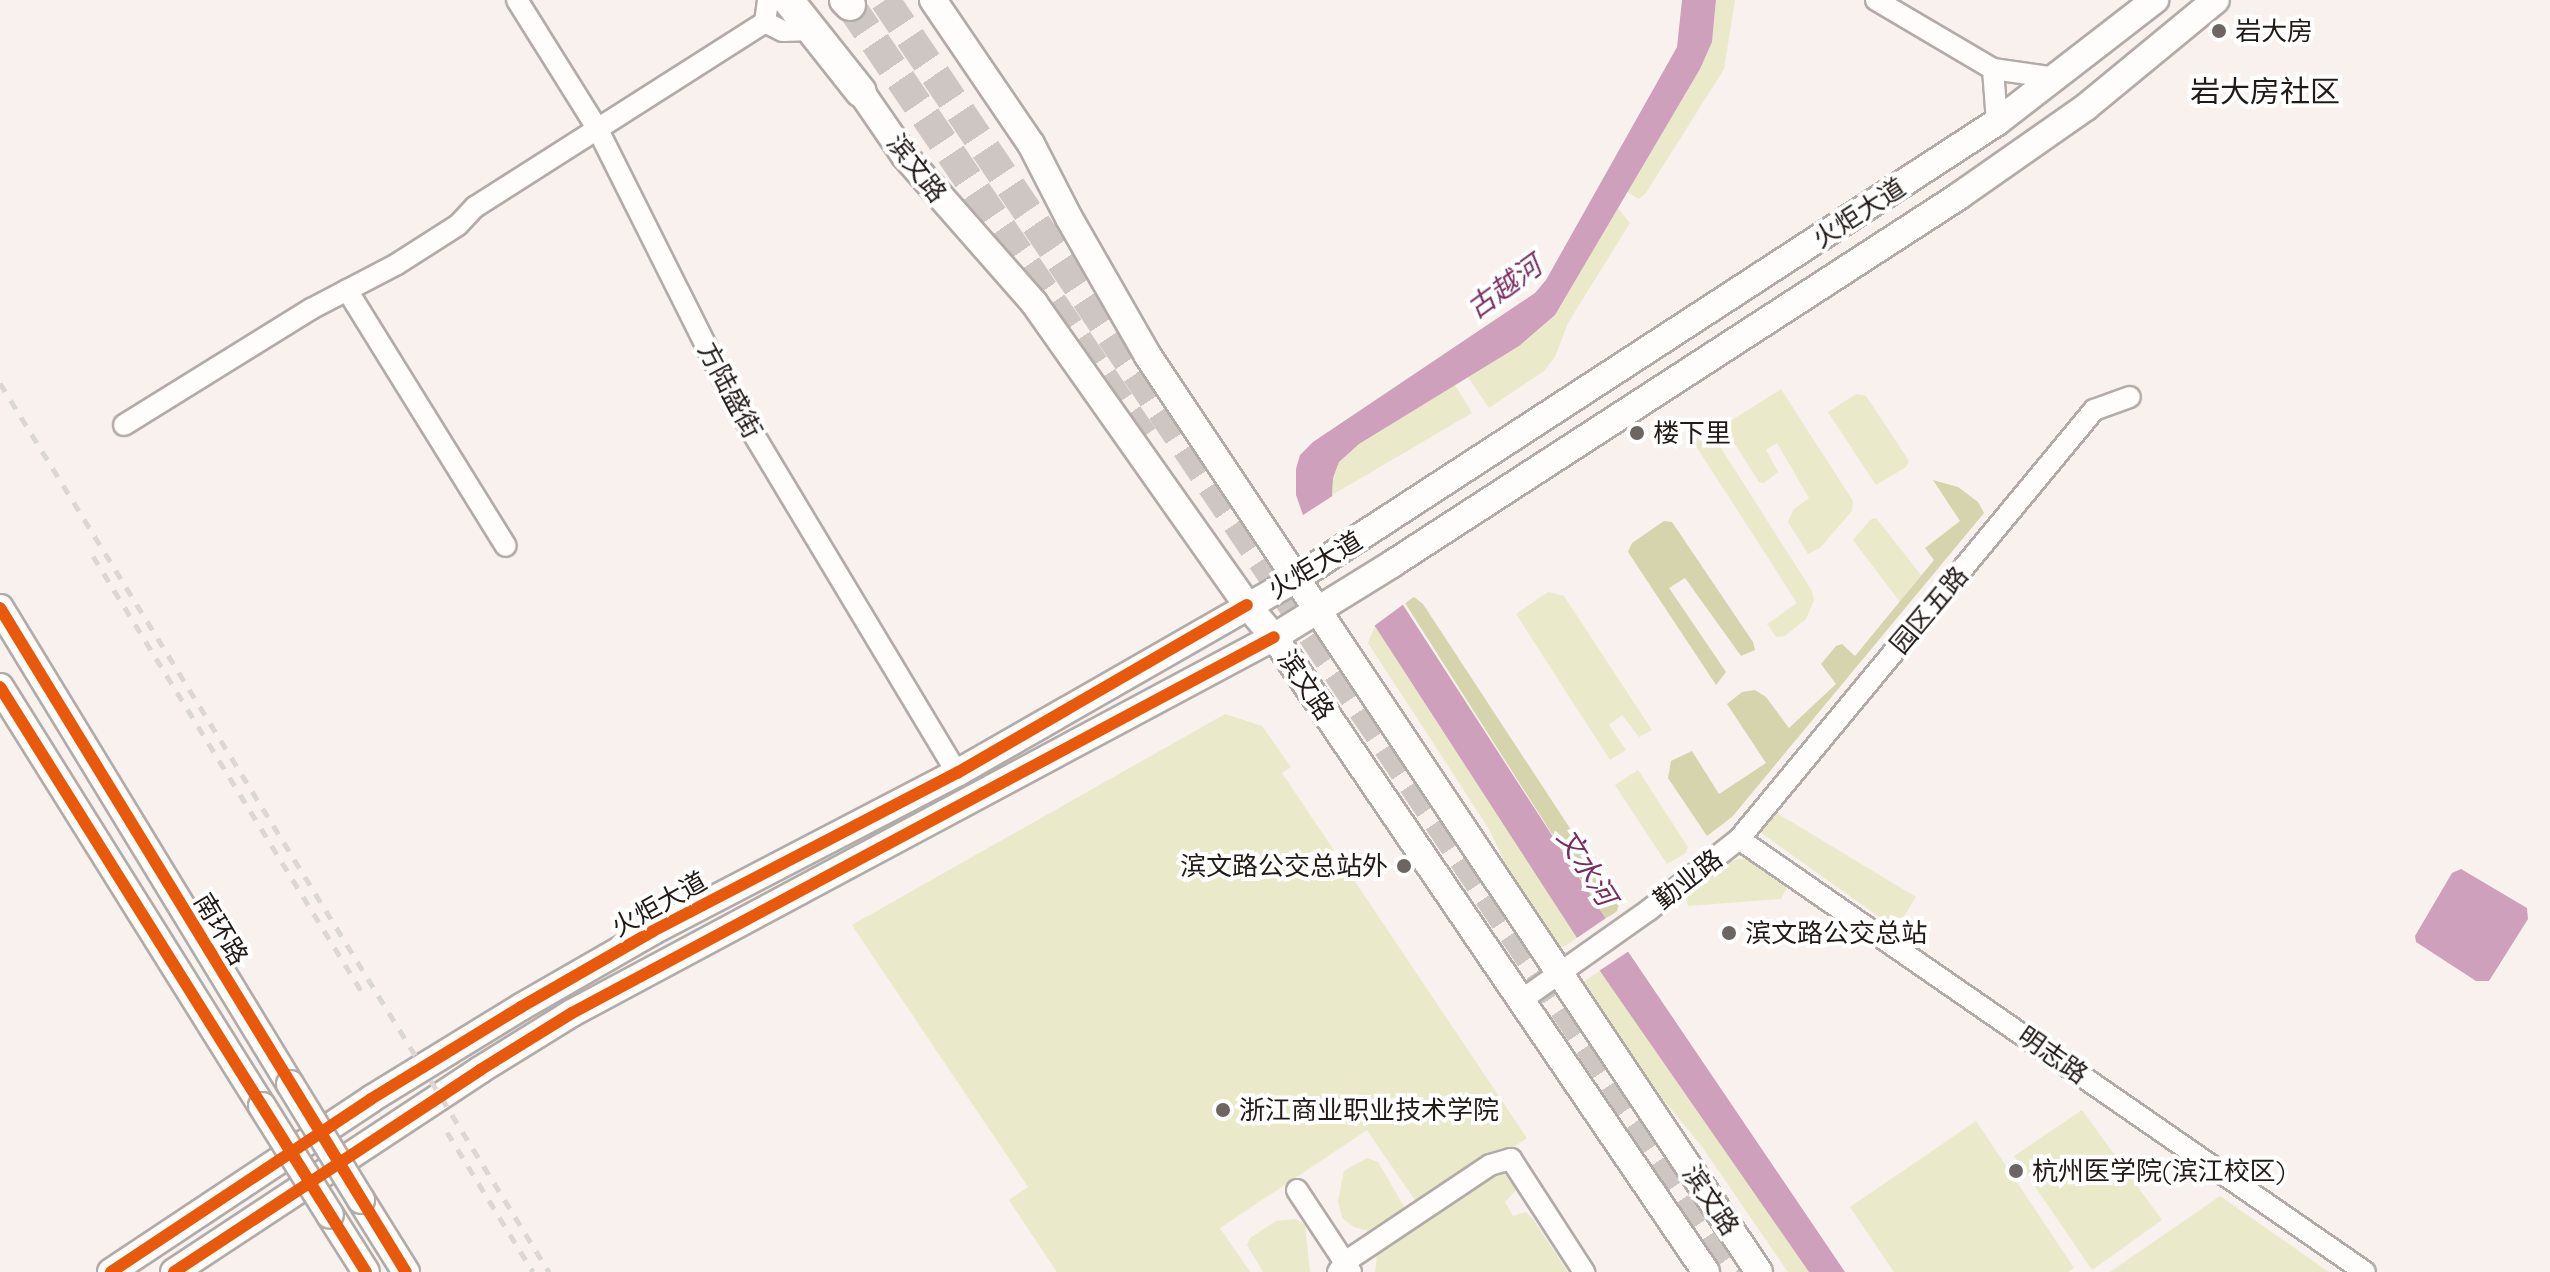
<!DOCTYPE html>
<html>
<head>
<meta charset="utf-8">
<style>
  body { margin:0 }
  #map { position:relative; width:2550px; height:1272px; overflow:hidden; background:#f9f1ee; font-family:Quicksand,"Noto Sans SC",sans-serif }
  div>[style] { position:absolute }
  .green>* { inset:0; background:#eae9ca }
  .forest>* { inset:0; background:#d5d4ac }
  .water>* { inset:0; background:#cea0bc }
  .pier>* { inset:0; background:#f9f1ee }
  .highway-tunnel>* { height:30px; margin-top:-15px; transform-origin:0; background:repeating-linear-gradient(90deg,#cec6c3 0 30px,transparent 0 45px) }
  .roads { filter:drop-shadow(2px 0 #b3aba8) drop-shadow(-2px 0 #b3aba8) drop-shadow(0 2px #b3aba8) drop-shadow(0 -2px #b3aba8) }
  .minor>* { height:20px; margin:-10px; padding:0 10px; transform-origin:10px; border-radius:10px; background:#fefdfc }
  .major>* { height:26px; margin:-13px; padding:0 13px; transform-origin:13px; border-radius:13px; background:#fefdfc }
  .highway>* { height:30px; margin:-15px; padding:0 15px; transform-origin:15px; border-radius:15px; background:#fefdfc }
  .rail>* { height:5px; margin-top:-2.5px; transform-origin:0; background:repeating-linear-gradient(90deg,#dad7d5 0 10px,transparent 0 20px) }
  .bridges { filter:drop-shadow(2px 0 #b3aba8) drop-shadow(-2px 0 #b3aba8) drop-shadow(0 2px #b3aba8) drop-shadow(0 -2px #b3aba8) }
  .major-bridge>* { height:26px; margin:-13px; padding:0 13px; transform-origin:13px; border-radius:13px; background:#fefdfc }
  .cycleway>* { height:12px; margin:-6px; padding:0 6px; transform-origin:6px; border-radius:6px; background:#e8590c }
  .dots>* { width:22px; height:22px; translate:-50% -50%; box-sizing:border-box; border:4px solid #fff; border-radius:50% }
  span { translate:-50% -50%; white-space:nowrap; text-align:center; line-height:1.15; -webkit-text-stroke:8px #fff; paint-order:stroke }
  .poi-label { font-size:26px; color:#221a16 }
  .left { translate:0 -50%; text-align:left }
  .right { translate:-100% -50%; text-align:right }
  .street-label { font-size:26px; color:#221a16 }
  .water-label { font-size:28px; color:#772d61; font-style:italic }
  .quarter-label { font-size:30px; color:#221a16 }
</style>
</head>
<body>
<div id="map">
  <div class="green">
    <div style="clip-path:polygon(1716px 0,1735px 0,1724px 69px,1646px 193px,1639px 199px,1627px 192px,1700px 69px,1712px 42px)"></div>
    <div style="clip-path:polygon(1618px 208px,1630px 223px,1568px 323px,1555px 357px,1544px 371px,1489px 408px,1468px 377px,1519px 346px,1555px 315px)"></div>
    <div style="clip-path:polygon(1455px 385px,1472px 413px,1332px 495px,1333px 478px,1339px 462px,1359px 444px)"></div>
    <div style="clip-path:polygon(1781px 389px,1853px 501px,1852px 511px,1820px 548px,1808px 554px,1788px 522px,1793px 510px,1809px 498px,1777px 443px,1766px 450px,1778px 472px,1764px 483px,1759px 482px,1726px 430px,1727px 423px)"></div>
    <div style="clip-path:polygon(1856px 394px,1866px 396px,1909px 461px,1906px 467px,1876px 485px,1828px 412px)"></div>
    <div style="clip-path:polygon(1712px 434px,1812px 591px,1814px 600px,1806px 619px,1785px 636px,1776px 637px,1767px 624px,1797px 603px,1694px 443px,1694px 436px)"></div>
    <div style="clip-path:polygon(1876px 518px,1921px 575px,1900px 602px,1853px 540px,1870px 520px)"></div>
    <div style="clip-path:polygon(1548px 592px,1564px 596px,1652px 730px,1639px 737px,1622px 715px,1609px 725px,1626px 750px,1610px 760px,1516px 614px)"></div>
    <div style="clip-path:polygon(1376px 623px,1577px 938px,1565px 946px,1559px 948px,1513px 880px,1489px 829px,1368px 643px)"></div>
    <div style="clip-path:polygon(1225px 714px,1262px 726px,1291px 767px,1282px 773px,1527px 1138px,1421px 1209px,1367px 1130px,1220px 1228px,1250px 1272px,1057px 1272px,1009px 1200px,1028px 1187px,852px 925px)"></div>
    <div style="clip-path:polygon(1638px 770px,1688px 847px,1686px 853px,1667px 864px,1615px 785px)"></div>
    <div style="clip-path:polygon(1775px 812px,1916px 897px,1896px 929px,1761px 833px)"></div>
    <div style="clip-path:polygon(1738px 859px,1750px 859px,1789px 884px,1781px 899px,1688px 906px,1686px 897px,1721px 866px)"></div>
    <div style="clip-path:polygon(1600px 971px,1773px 1217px,1810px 1272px,1788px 1272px,1700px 1144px,1665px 1102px,1580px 984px)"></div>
    <div style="clip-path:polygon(2082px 1110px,2162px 1220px,2092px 1270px,2014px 1156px)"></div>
    <div style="clip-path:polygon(1976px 1121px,2074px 1268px,2068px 1272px,1894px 1272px,1850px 1207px)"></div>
    <div style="clip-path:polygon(1367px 1158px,1378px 1162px,1406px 1210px,1372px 1232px,1354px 1227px,1342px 1218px,1338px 1201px,1344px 1171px)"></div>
    <div style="clip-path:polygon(1485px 1174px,1510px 1174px,1518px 1188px,1505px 1202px,1513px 1216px,1526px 1212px,1533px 1219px,1568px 1272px,1375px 1272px,1377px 1254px,1389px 1243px)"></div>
    <div style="clip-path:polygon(2220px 1196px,2329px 1272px,2110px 1272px)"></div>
    <div style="clip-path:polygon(1296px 1219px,1305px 1225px,1310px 1272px,1263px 1272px,1247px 1245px,1250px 1238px,1276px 1221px)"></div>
  </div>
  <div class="forest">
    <div style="clip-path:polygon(1933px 480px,1958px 487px,1978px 502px,1984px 513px,1732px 817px,1707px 836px,1668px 778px,1671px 761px,1692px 751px,1719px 794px,1766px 763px,1727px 704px,1742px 692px,1755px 690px,1766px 697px,1789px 728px,1836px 684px,1821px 664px,1836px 646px,1842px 644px,1855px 656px,1934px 560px,1925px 548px,1960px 521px)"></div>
    <div style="clip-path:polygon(1664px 521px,1672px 522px,1753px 642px,1755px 650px,1741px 656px,1685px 578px,1669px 588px,1726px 672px,1716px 685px,1628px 552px,1632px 543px)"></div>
    <div style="clip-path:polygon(1414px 597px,1423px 604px,1619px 903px,1617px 911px,1606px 919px,1405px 603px)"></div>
  </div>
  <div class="water">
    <div style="clip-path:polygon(1682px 0,1716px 0,1712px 42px,1700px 69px,1555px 315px,1519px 346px,1359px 444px,1339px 462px,1333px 478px,1332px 495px,1606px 919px,1845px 1272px,1809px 1272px,1577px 938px,1303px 515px,1296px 495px,1296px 469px,1300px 455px,1313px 442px,1535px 293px,1546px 280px,1677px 47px)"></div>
    <div style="clip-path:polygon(2461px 869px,2527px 908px,2528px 919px,2489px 981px,2476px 981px,2416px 942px,2415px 936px,2452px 873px)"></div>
  </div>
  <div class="pier">
    <div style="clip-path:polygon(1337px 493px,1408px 601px,1374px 626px,1300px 517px)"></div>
    <div style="clip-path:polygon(1609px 916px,1632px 949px,1596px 973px,1574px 940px)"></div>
  </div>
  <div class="highway-tunnel">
    <div style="left:885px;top:0;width:1534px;rotate:56.03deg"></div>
    <div style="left:850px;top:5px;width:522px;rotate:55.85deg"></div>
  </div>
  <div class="roads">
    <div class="minor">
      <div style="left:517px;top:0;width:151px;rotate:58deg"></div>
      <div style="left:597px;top:128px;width:310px;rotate:63.4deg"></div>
      <div style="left:736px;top:405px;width:429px;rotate:59deg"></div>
      <div style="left:1876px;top:0;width:136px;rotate:30.5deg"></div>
      <div style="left:1993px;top:69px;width:65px;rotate:8deg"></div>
      <div style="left:765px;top:22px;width:20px;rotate:27deg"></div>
      <div style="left:783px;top:31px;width:28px;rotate:-2deg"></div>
      <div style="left:1993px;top:69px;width:53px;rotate:85.7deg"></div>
      <div style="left:347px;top:290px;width:301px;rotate:58.2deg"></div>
      <div style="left:124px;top:425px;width:220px;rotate:-31.8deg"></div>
      <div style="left:311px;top:309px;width:97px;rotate:-27.6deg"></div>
      <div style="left:397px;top:264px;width:72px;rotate:-32.6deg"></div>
      <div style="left:458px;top:225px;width:25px;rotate:-47deg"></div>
      <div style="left:475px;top:207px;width:344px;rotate:-32.5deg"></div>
      <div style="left:765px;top:22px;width:22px;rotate:-82deg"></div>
      <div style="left:1739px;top:839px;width:761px;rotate:34.67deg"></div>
      <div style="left:1520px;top:1001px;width:158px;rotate:-35.2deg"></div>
      <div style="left:1649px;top:910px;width:115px;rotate:-38.3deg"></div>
      <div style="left:1739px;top:839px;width:557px;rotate:-50.39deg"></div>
      <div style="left:2094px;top:410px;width:38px;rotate:-20deg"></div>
      <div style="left:1297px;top:1190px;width:98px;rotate:56.6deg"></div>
      <div style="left:1338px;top:1272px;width:12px;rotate:-55deg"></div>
      <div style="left:1345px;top:1262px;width:174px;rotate:-33.8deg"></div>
      <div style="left:1490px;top:1165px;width:22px;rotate:-16deg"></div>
      <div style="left:1511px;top:1159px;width:135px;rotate:57.1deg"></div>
    </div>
    <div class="major">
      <div style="left:933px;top:0;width:174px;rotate:55.8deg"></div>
      <div style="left:1031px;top:144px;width:83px;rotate:62.8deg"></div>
      <div style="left:1069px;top:218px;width:159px;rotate:60.2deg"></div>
      <div style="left:1148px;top:356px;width:1101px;rotate:56.3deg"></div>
      <div style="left:850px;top:76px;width:97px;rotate:55.5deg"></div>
      <div style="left:905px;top:156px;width:196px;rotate:48.7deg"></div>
      <div style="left:1034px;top:303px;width:370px;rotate:54.8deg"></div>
      <div style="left:1247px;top:605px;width:42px;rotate:49.8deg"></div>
      <div style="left:1274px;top:637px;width:768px;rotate:55.77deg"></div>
      <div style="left:0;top:608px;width:557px;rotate:58.65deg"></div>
      <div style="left:0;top:687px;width:494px;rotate:58deg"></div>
      <div style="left:361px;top:1200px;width:85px;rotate:58deg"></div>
      <div style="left:330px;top:1215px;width:67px;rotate:57.7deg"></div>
      <div style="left:111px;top:1272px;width:312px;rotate:-33.6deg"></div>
      <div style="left:371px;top:1099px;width:176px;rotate:-31.5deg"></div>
      <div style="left:521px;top:1007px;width:152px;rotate:-29.9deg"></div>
      <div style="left:653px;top:931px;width:343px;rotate:-27.5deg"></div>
      <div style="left:957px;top:773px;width:392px;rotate:-29.8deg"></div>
      <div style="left:1297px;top:578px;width:835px;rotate:-33.08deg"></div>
      <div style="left:1997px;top:122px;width:200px;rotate:-37.7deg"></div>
      <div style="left:174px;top:1272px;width:367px;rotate:-33.4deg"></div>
      <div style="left:480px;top:1070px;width:108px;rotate:-31.8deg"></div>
      <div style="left:572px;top:1013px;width:796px;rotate:-28.17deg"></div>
      <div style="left:1274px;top:637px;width:139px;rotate:-31.7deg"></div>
      <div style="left:1392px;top:564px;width:676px;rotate:-32.98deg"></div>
      <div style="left:1959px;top:196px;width:155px;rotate:-35deg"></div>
      <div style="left:2086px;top:107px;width:168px;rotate:-39.5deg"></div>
    </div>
    <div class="highway">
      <div style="left:788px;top:0;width:117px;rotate:51.6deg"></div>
      <div style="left:845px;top:0;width:7px;rotate:45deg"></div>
    </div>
  </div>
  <div class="rail">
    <div style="left:0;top:383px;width:1045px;rotate:58.3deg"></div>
    <div style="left:93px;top:556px;width:512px;rotate:58.33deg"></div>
    <div style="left:447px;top:1132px;width:164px;rotate:58.4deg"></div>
  </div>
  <div class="bridges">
    <div class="major-bridge">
      <div style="left:290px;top:1084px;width:136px;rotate:58.5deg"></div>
      <div style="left:262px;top:1106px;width:128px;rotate:58deg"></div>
    </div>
  </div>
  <div class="cycleway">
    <div style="left:0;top:608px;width:778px;rotate:58.56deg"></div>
    <div style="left:0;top:687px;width:690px;rotate:57.97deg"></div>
    <div style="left:111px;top:1272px;width:312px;rotate:-33.6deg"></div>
    <div style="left:371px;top:1099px;width:176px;rotate:-31.5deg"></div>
    <div style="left:521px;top:1007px;width:152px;rotate:-29.9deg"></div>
    <div style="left:653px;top:931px;width:343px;rotate:-27.5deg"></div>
    <div style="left:957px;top:773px;width:335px;rotate:-30.1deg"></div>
    <div style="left:174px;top:1272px;width:367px;rotate:-33.4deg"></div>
    <div style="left:480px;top:1070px;width:108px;rotate:-31.8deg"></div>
    <div style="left:572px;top:1013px;width:796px;rotate:-28.17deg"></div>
  </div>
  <div class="dots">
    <div style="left:2219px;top:31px;background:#6d6562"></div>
    <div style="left:1637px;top:433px;background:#6d6562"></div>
    <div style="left:1404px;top:866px;background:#6d6562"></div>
    <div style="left:1729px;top:933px;background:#6d6562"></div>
    <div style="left:1223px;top:1110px;background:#6d6562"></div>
    <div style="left:2016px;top:1171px;background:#6d6562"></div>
  </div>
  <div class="poi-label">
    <span class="left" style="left:2235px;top:31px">岩大房</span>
    <span class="left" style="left:1653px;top:433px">楼下里</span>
    <span class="right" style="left:1388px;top:866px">滨文路公交总站外</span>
    <span class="left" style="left:1745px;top:933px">滨文路公交总站</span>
    <span class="left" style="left:1239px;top:1110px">浙江商业职业技术学院</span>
    <span class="left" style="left:2032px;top:1171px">杭州医学院(滨江校区)</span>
  </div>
  <div class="street-label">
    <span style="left:917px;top:168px;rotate:52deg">滨文路</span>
    <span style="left:1859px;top:213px;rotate:-33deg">火炬大道</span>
    <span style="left:730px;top:390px;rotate:62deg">方陆盛街</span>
    <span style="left:1315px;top:565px;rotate:-31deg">火炬大道</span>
    <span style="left:1929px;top:610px;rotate:-50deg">园区五路</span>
    <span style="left:1306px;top:685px;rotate:56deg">滨文路</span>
    <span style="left:1688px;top:879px;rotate:-38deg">勤业路</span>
    <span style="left:659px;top:904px;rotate:-29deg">火炬大道</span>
    <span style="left:221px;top:929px;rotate:59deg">南环路</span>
    <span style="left:2053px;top:1055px;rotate:35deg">明志路</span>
    <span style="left:1711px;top:1200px;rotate:56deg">滨文路</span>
  </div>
  <div class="water-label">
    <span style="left:1504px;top:287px;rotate:-36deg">古越河</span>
    <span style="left:1587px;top:867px;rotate:58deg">文水河</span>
  </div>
  <div class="quarter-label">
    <span style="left:2265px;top:91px">岩大房社区</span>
  </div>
</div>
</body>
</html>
